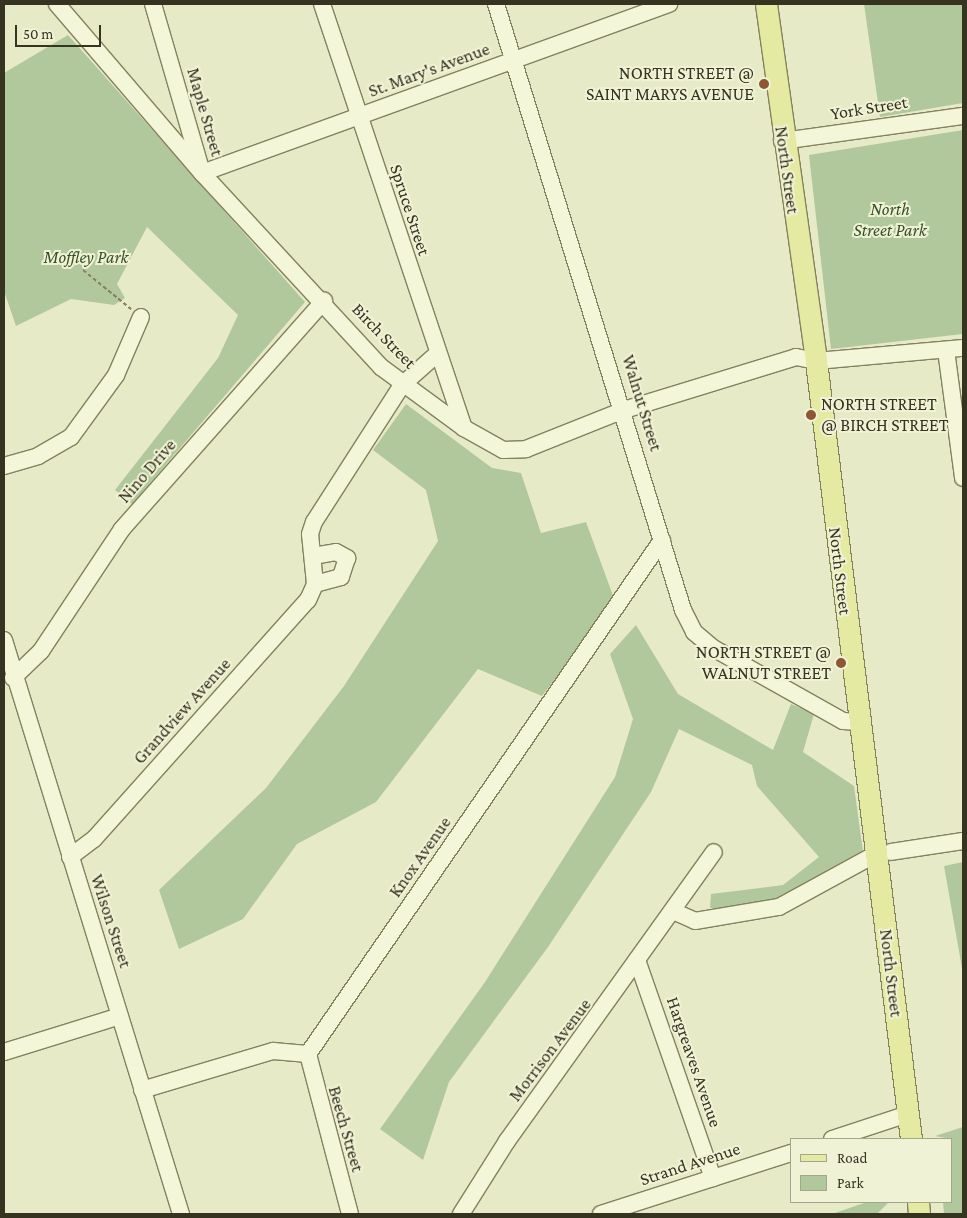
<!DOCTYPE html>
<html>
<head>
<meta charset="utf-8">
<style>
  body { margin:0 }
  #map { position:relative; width:967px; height:1218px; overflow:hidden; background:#e7eac7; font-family:"Crimson Pro",serif }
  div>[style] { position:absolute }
  .green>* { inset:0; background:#b1c89c }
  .path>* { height:2px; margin-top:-1px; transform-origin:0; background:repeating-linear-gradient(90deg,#84815e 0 4px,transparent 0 6.5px) }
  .roads { filter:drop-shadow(1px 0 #84815e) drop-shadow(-1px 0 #84815e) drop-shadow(0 1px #84815e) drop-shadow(0 -1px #84815e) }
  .minor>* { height:16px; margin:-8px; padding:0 8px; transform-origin:8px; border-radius:8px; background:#f3f6d9 }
  .major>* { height:21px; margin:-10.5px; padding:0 10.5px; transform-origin:10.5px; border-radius:10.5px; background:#e4eaa2 }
  .dots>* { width:14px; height:14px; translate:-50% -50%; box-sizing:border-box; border:2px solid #f0f2d6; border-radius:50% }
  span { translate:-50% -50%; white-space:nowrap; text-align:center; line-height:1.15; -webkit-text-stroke:4px #f0f2d6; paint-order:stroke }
  .street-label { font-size:18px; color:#363320 }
  .poi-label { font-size:18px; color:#363320 }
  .right { translate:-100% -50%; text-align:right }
  .left { translate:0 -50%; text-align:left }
  .park-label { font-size:18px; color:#375129; font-style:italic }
  .frame { position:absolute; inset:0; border:5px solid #363320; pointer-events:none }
  .legend { position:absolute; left:790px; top:1138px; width:162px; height:65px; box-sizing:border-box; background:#f0f2d6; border:1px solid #a6a68d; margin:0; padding:6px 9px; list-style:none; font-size:15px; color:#363320 }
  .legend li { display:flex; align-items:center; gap:10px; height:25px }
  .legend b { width:25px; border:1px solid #a6a68d }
  .scale { position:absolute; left:15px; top:25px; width:86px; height:22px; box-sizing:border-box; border:2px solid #363320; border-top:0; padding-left:6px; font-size:15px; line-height:18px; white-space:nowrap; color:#363320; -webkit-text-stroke:4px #f0f2d6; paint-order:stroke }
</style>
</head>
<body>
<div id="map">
  <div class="green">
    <div style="clip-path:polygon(864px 4px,963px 4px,963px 103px,880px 117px)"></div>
    <div style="clip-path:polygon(68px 35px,305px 302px,132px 504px,115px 490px,218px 358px,238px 315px,147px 227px,117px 284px,125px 298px,114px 305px,71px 299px,16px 326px,4px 291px,4px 73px)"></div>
    <div style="clip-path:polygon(963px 130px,963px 334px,831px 349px,809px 155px)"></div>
    <div style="clip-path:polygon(406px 404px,492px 468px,521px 473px,541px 533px,586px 522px,615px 601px,542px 696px,478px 669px,376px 802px,297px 844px,243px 919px,179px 949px,159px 890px,266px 788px,344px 686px,438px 541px,426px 490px,373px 450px)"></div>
    <div style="clip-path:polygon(636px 625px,678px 694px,773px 750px,791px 704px,814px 714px,803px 752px,854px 786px,863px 852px,814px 890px,742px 909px,710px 908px,711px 894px,783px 885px,819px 857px,757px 786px,752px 765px,679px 729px,651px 792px,548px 947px,449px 1082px,423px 1160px,380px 1129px,485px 982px,615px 777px,633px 719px,610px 654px)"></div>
    <div style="clip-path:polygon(963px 862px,963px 974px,944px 866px)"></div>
    <div style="clip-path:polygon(963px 1127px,963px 1214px,944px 1214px,943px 1202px,951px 1202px,951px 1139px,935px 1136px)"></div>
    <div style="clip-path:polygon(867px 1202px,889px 1202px,877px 1214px,832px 1214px)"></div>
  </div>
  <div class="path">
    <div style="left:83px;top:270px;width:62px;rotate:39.1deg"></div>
  </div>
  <div class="roads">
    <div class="minor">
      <div style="left:57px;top:4px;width:223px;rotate:49.4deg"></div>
      <div style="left:202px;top:173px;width:264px;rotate:47.3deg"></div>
      <div style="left:381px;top:367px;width:103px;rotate:36.3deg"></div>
      <div style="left:464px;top:428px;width:45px;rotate:29.4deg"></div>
      <div style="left:503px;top:450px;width:23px;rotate:-2deg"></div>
      <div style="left:526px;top:449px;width:105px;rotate:-21.7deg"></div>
      <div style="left:624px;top:410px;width:180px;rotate:-17.1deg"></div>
      <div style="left:796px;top:357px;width:20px;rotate:11deg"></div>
      <div style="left:816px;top:361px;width:148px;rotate:-5.1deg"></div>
      <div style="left:153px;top:4px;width:176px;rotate:73.8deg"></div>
      <div style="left:202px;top:173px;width:497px;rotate:-19.9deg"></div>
      <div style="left:322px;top:4px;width:447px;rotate:71.5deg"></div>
      <div style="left:496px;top:4px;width:634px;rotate:72.85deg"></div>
      <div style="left:683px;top:610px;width:25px;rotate:63deg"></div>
      <div style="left:694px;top:632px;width:25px;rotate:40deg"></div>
      <div style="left:713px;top:648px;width:149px;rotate:29.3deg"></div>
      <div style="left:843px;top:721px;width:16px;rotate:4deg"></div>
      <div style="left:782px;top:141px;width:183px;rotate:-7.9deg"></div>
      <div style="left:946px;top:350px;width:129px;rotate:82.4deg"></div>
      <div style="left:4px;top:466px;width:35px;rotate:-16deg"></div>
      <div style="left:38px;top:456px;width:38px;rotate:-30deg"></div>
      <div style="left:71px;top:437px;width:77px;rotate:-54deg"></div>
      <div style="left:116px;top:375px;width:63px;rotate:-66.7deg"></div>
      <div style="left:313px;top:556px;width:23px;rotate:-10deg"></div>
      <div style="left:336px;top:552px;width:13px;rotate:29deg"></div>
      <div style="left:347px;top:558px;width:20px;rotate:108deg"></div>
      <div style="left:341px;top:577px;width:27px;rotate:165deg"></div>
      <div style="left:4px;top:640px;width:601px;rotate:72.86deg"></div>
      <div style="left:13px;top:678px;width:39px;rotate:-44deg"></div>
      <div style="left:41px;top:651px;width:146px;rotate:-56.4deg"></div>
      <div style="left:122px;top:529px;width:305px;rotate:-48.5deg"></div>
      <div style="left:891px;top:852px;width:73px;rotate:-8.7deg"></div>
      <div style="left:70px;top:857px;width:30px;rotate:-37deg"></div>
      <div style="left:94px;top:839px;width:321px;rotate:-48.2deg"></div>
      <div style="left:308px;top:600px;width:17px;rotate:-66deg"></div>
      <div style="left:315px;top:584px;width:50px;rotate:-95.7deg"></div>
      <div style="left:310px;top:534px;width:13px;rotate:-72deg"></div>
      <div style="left:314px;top:522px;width:163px;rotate:-57.3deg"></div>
      <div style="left:402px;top:385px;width:47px;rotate:-41.5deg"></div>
      <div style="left:673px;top:911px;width:24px;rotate:24deg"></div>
      <div style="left:695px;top:921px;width:85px;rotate:-9.5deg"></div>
      <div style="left:779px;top:907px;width:111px;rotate:-28.7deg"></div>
      <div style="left:637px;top:960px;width:231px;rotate:70.8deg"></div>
      <div style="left:4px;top:1052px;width:121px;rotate:-17.2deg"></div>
      <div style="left:308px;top:1054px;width:624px;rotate:-55.44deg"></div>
      <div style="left:308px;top:1054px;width:165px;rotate:75.3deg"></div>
      <div style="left:142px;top:1090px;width:137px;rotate:-16.6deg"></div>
      <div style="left:273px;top:1051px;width:35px;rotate:5deg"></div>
      <div style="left:832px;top:1139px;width:80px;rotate:-18.2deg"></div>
      <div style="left:461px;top:1214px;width:86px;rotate:-57.8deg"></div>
      <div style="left:507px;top:1141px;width:355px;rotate:-54.4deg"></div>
      <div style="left:601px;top:1214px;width:200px;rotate:-17.8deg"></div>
    </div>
    <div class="major">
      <div style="left:766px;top:4px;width:360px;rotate:82deg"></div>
      <div style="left:816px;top:361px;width:784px;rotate:83.04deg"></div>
      <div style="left:918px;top:1202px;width:12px;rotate:85deg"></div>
    </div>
  </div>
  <div class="dots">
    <div style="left:764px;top:84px;background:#8e5633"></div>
    <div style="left:811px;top:415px;background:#8e5633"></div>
    <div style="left:841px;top:663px;background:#8e5633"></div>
  </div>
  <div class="street-label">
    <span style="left:429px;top:70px;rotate:-20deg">St. Mary's Avenue</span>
    <span style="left:869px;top:108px;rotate:-9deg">York Street</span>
    <span style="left:205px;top:112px;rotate:74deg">Maple Street</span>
    <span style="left:787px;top:170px;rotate:82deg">North Street</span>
    <span style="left:410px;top:210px;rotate:72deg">Spruce Street</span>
    <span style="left:384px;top:336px;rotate:46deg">Birch Street</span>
    <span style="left:642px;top:403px;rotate:73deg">Walnut Street</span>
    <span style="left:147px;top:471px;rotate:-49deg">Nino Drive</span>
    <span style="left:840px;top:571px;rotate:83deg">North Street</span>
    <span style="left:182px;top:711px;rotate:-48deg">Grandview Avenue</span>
    <span style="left:420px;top:857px;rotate:-55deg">Knox Avenue</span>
    <span style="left:111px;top:921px;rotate:72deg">Wilson Street</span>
    <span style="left:891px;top:973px;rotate:83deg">North Street</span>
    <span style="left:550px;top:1050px;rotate:-53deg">Morrison Avenue</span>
    <span style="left:694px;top:1062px;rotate:71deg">Hargreaves Avenue</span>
    <span style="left:346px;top:1129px;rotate:74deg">Beech Street</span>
    <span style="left:690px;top:1164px;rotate:-18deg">Strand Avenue</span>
  </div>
  <div class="poi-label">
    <span class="right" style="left:754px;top:84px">NORTH STREET @<br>SAINT MARYS AVENUE</span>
    <span class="left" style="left:821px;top:415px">NORTH STREET<br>@ BIRCH STREET</span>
    <span class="right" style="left:831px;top:663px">NORTH STREET @<br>WALNUT STREET</span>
  </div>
  <div class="park-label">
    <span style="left:890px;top:220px">North<br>Street Park</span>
    <span style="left:86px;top:257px">Moffley Park</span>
  </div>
  <div class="frame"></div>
  <ul class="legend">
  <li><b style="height:6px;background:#e4eaa2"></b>Road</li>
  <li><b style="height:14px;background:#b1c89c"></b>Park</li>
  </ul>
  <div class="scale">50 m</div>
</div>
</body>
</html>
